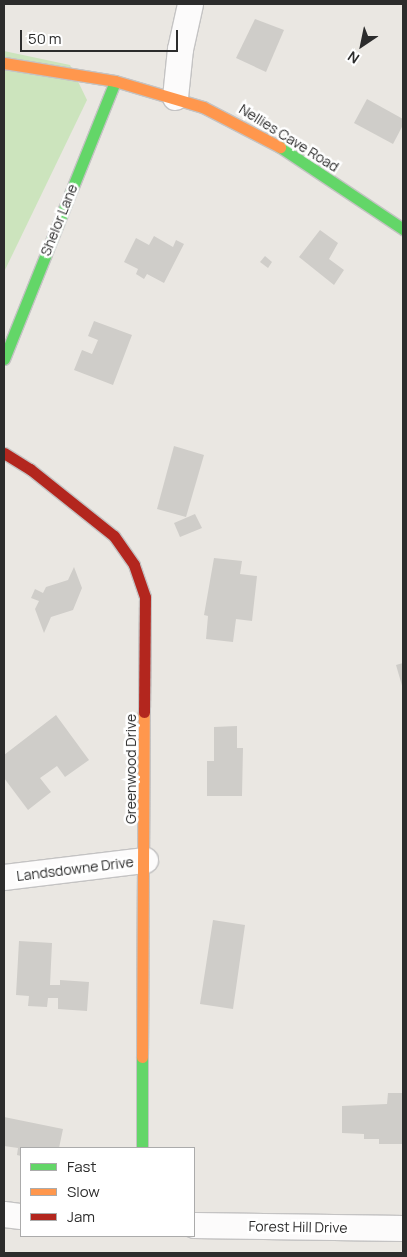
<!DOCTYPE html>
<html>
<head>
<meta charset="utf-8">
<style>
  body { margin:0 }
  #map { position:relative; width:407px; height:1257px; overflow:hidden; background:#eae7e2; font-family:Manrope,sans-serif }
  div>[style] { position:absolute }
  .green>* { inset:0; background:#cce4bd }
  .building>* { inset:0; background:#cfcdc9 }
  .roads { filter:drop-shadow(1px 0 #c4c3c3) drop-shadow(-1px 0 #c4c3c3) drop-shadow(0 1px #c4c3c3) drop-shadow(0 -1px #c4c3c3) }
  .street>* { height:25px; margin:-12.5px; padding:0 12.5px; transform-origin:12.5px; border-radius:12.5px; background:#fcfbfb }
  .fast>* { height:11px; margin:-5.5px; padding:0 5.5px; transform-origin:5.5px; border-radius:5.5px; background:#63d668 }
  .slow>* { height:11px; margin:-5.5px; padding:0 5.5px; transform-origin:5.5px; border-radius:5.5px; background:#ff974d }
  .jam>* { height:11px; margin:-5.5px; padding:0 5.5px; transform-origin:5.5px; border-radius:5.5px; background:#b3261e }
  span { translate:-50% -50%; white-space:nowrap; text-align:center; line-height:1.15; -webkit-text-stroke:5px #fff; paint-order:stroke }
  .street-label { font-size:14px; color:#2c2c2c }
  .frame { position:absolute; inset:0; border:5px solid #2c2c2c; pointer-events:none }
  .legend { position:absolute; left:20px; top:1147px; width:175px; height:90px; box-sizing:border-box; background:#fff; border:1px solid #ababab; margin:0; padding:6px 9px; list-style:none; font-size:15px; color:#2c2c2c }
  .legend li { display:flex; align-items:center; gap:10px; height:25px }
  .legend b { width:25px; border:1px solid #ababab }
  .north { position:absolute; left:337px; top:20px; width:50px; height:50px; -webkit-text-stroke:4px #fff; paint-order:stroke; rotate:214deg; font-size:14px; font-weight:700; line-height:20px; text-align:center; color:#2c2c2c }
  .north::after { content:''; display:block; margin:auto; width:18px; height:22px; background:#2c2c2c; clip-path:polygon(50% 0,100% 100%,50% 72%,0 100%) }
  .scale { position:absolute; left:20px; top:30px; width:158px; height:22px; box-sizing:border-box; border:2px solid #2c2c2c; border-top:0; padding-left:6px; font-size:15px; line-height:18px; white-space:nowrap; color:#2c2c2c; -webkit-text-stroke:4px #fff; paint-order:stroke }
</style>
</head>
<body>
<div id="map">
  <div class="green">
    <div style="clip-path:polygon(4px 51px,70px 65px,87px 100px,4px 272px)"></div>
  </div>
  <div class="building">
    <div style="clip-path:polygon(255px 19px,284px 30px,266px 72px,236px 58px)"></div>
    <div style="clip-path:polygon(367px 99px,403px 119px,403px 125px,393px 144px,354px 123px)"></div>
    <div style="clip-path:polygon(320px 230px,338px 243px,329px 259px,344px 270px,334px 285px,299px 257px)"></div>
    <div style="clip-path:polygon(154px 236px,173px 247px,176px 240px,184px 244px,164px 283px,147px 274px,144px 279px,136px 274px,138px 269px,124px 262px,136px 238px,149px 245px)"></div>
    <div style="clip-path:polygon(265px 256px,272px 262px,268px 268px,260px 262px)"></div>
    <div style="clip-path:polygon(94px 321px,132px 335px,113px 385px,74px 370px,82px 350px,92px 354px,98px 340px,88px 336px)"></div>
    <div style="clip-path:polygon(174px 446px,204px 455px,186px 517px,157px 509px)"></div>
    <div style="clip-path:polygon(195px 514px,202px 528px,180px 537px,174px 523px)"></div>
    <div style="clip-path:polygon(214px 558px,242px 561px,240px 574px,257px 576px,252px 621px,236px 619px,233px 642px,206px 639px,208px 616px,204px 615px)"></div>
    <div style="clip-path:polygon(74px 567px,82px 588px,73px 610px,51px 617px,44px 633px,35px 609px,39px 601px,31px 598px,35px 589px,43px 593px,46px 587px,68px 580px)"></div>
    <div style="clip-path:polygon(403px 663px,403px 689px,396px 665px)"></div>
    <div style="clip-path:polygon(56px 715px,89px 760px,65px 777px,57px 766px,40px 778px,51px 792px,28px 810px,4px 778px,4px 755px)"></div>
    <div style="clip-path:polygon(237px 726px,237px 748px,243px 748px,242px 796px,207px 796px,207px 761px,214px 761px,214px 727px)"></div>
    <div style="clip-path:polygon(213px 920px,245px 925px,233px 1009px,200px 1004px)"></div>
    <div style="clip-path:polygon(19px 941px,52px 943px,50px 985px,60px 985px,60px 980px,89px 982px,87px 1011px,58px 1009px,58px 998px,48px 998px,47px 1007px,28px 1006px,29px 996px,16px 995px)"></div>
    <div style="clip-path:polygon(388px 1093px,403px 1093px,403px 1144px,379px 1144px,379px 1139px,364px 1139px,364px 1134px,342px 1133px,342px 1106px,387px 1104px)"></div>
    <div style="clip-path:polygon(4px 1117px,63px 1129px,59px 1148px,21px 1148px,21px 1156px,17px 1155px,18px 1148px,4px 1146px)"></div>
  </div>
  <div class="roads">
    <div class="street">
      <div style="left:175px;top:97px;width:48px;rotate:-84.1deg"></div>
      <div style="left:180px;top:49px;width:46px;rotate:-77.5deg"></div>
      <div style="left:4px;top:877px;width:142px;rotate:-6.9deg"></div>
      <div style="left:4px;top:1214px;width:17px;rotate:7deg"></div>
      <div style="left:194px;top:1225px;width:209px;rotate:0.8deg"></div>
    </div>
    <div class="fast">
      <div style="left:280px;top:147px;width:148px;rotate:33.7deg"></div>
      <div style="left:4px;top:359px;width:299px;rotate:-68.2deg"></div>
      <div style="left:142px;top:1148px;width:91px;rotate:-90deg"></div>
    </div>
    <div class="slow">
      <div style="left:4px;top:63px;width:112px;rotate:9.2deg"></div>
      <div style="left:115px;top:81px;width:92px;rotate:16.5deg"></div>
      <div style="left:203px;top:107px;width:87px;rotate:27.5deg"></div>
      <div style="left:142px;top:1057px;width:345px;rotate:-89.7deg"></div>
    </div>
    <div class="jam">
      <div style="left:4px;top:453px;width:31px;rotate:32deg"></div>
      <div style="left:30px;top:469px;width:107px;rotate:38.6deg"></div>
      <div style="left:114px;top:536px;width:35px;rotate:55deg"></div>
      <div style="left:134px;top:565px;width:34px;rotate:71deg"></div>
      <div style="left:145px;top:597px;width:115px;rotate:90.5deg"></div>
    </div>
  </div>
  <div class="street-label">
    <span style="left:289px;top:138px;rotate:32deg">Nellies Cave Road</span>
    <span style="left:59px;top:220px;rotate:-68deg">Shelor Lane</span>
    <span style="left:131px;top:769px;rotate:-90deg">Greenwood Drive</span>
    <span style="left:75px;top:869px;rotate:-7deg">Landsdowne Drive</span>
    <span style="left:298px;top:1227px;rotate:1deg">Forest Hill Drive</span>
  </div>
  <div class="frame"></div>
  <ul class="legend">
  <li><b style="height:6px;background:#63d668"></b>Fast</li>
  <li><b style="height:6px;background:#ff974d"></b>Slow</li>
  <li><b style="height:6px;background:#b3261e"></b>Jam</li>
  </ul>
  <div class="north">N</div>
  <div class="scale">50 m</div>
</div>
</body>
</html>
